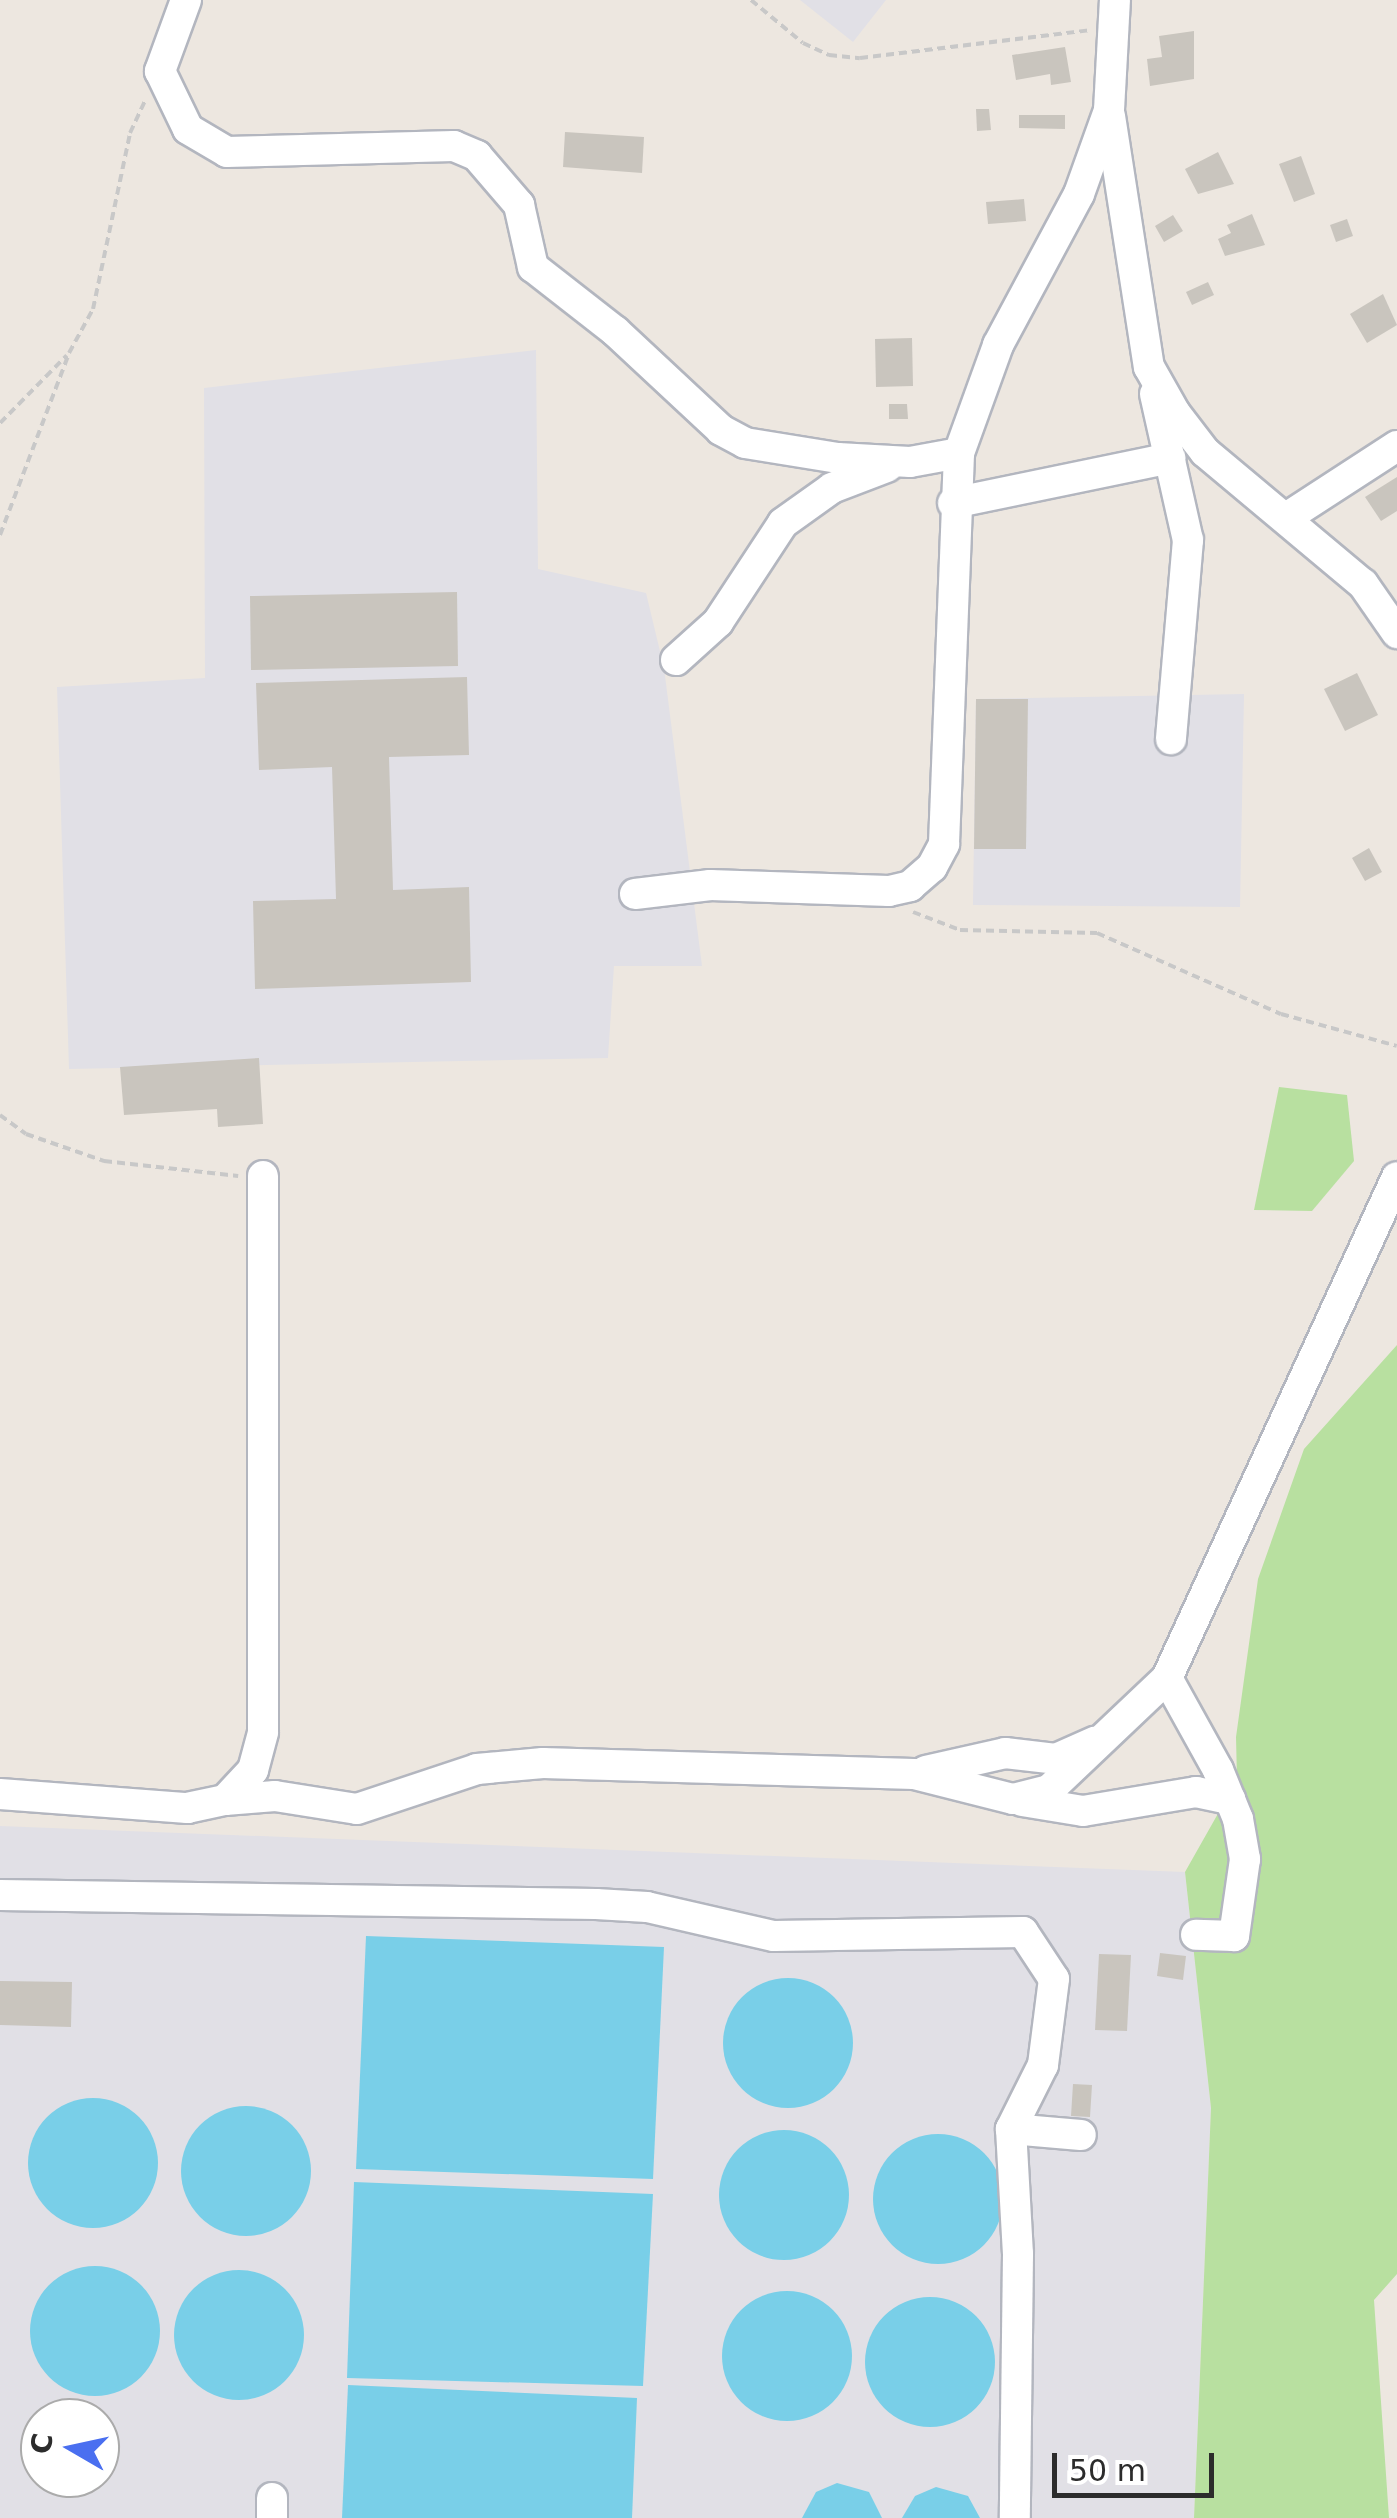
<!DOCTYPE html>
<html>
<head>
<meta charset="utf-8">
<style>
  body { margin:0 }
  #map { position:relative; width:1397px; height:2518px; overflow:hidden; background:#ede7e0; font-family:"DejaVu Sans",sans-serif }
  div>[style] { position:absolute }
  .industrial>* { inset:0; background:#e1e0e6 }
  .green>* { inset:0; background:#b8e0a0 }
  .water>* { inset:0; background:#79cfe8 }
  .round { border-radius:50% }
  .building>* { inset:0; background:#c9c5be }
  .path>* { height:4px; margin-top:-2px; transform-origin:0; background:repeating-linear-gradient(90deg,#c8c8c8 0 8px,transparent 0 13px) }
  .roads { filter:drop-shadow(2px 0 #b3b6bf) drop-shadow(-2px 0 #b3b6bf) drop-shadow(0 2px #b3b6bf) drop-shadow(0 -2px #b3b6bf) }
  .minor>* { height:30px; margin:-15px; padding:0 15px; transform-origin:15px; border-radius:15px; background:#fff }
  span { translate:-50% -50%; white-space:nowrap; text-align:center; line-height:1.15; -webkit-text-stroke:8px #fff; paint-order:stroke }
  .north { position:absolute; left:20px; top:2398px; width:100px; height:100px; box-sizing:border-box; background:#fff; border:2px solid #ababab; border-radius:50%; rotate:279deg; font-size:28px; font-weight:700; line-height:40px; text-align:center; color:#2c2c2c }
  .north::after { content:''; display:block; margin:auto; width:35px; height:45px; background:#4a6ff0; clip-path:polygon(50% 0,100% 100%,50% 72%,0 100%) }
  .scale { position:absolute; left:1052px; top:2453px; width:162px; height:45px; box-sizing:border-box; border:5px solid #2c2c2c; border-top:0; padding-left:12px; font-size:30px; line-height:35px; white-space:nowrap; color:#2c2c2c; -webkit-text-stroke:8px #fff; paint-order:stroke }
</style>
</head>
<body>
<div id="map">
  <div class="industrial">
    <div style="clip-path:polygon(800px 0,886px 0,853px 42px)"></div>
    <div style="clip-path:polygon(536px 350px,538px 569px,646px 593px,664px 668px,702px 966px,614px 966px,608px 1058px,69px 1069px,57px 687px,205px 678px,204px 388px)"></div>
    <div style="clip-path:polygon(1244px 694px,1240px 907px,973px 905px,976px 699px)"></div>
    <div style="clip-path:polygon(evenodd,0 1826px,1185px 1872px,1211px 2108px,1194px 2518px,0 2518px,0 1826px,40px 2418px,100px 2418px,100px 2478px,40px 2478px,40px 2418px)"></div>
  </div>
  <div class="green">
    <div style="clip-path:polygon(1279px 1087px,1347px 1095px,1354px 1161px,1312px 1211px,1254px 1210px)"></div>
    <div style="clip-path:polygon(1397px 1345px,1397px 2274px,1374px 2300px,1389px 2518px,1194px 2518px,1211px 2108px,1185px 1872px,1237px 1780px,1236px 1737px,1258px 1579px,1304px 1449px)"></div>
  </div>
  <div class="water">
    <div style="clip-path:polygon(366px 1936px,664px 1947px,653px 2179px,356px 2169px)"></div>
    <div class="round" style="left:723px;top:1978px;width:130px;height:130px"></div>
    <div class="round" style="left:28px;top:2098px;width:130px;height:130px"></div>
    <div class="round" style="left:181px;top:2106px;width:130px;height:130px"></div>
    <div class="round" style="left:719px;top:2130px;width:130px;height:130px"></div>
    <div class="round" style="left:873px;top:2134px;width:130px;height:130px"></div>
    <div style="clip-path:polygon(354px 2182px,653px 2194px,643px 2386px,347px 2378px)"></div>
    <div class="round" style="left:30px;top:2266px;width:130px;height:130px"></div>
    <div class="round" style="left:174px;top:2270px;width:130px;height:130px"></div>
    <div class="round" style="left:722px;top:2291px;width:130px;height:130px"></div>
    <div class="round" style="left:865px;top:2297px;width:130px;height:130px"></div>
    <div style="clip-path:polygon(348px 2385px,637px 2398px,632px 2518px,342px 2518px)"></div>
    <div style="clip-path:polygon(837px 2483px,869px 2492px,882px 2518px,802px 2518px,816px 2492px)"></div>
    <div style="clip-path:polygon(936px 2487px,968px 2496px,980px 2518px,902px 2518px,915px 2496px)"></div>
  </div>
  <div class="building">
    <div style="clip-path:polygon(1194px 31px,1194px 79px,1150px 86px,1147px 59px,1162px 57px,1159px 36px)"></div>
    <div style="clip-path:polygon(1065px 47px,1071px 82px,1051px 85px,1050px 74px,1016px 80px,1012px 55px)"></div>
    <div style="clip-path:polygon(976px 109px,989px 109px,991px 130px,977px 131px)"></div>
    <div style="clip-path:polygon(1019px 115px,1065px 115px,1065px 129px,1019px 128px)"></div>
    <div style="clip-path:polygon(565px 132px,644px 137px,642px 173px,563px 167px)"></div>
    <div style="clip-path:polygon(1218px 152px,1234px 184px,1198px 194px,1185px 169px)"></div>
    <div style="clip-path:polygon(1301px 156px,1315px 194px,1294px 202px,1279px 164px)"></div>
    <div style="clip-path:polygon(1024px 199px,1026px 221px,988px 224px,986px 202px)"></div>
    <div style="clip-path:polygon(1252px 214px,1265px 245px,1225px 256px,1218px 239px,1231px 233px,1227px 225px)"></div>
    <div style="clip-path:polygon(1173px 215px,1183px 231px,1164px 242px,1155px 226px)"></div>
    <div style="clip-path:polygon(1347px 219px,1353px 236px,1336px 242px,1330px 225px)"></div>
    <div style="clip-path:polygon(1208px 282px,1214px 295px,1192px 305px,1186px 292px)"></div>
    <div style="clip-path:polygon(1383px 294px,1397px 325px,1367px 343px,1350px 314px)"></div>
    <div style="clip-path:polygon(912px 338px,913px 386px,876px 387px,875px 339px)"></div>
    <div style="clip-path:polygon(889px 404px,907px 404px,908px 419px,889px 419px)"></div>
    <div style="clip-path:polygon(1397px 477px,1397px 511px,1381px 521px,1365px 497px)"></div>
    <div style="clip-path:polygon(457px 592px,458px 666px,251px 670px,250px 596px)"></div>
    <div style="clip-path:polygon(1357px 673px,1378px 715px,1345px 731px,1324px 689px)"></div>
    <div style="clip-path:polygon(467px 677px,469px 755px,389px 757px,393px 890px,469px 887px,471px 982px,255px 989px,253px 901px,336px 899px,332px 767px,259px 770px,256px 683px)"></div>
    <div style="clip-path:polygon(976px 699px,1028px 699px,1026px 849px,974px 849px)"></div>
    <div style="clip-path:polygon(1369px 848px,1382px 872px,1365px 881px,1352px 858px)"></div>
    <div style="clip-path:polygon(259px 1058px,263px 1124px,218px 1127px,217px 1109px,124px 1115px,120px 1067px)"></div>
    <div style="clip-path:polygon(1160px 1953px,1186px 1956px,1183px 1980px,1157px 1976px)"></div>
    <div style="clip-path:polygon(1099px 1954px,1131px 1955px,1127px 2031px,1095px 2030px)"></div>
    <div style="clip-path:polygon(0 1981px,72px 1982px,71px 2027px,0 2025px)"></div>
    <div style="clip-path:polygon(1073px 2084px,1092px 2085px,1090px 2117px,1071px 2116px)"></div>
  </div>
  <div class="path">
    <div style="left:751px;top:0;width:67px;rotate:39.6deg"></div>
    <div style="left:803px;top:43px;width:29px;rotate:25deg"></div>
    <div style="left:829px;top:55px;width:31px;rotate:6deg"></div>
    <div style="left:860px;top:58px;width:232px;rotate:-6.9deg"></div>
    <div style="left:0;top:423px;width:95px;rotate:-45.4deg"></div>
    <div style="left:0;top:535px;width:195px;rotate:-69.2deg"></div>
    <div style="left:69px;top:353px;width:50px;rotate:-61.4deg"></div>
    <div style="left:93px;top:309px;width:180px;rotate:-78.1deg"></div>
    <div style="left:130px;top:133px;width:35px;rotate:-65deg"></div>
    <div style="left:913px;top:912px;width:50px;rotate:21deg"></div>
    <div style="left:960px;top:930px;width:137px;rotate:1.3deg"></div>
    <div style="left:1097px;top:933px;width:201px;rotate:23.8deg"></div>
    <div style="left:1281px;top:1014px;width:120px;rotate:15.4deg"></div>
    <div style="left:0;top:1115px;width:32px;rotate:36deg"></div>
    <div style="left:26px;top:1134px;width:83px;rotate:19.1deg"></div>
    <div style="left:104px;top:1161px;width:135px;rotate:6.4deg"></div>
  </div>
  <div class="roads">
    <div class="minor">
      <div style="left:186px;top:0;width:76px;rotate:110.1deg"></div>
      <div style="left:160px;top:71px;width:64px;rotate:64.2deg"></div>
      <div style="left:188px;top:129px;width:45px;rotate:30.5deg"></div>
      <div style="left:227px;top:152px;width:227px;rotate:-1.5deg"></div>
      <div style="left:454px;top:146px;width:25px;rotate:23deg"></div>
      <div style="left:477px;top:156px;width:65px;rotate:49.4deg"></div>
      <div style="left:519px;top:205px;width:64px;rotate:77.3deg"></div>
      <div style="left:533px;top:267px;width:104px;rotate:38deg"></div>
      <div style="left:615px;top:331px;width:145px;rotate:43deg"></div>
      <div style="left:721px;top:430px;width:27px;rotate:28deg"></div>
      <div style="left:745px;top:443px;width:94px;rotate:9.2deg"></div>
      <div style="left:838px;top:458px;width:72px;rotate:3.2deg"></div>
      <div style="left:910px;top:462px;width:50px;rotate:-10.4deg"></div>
      <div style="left:1110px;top:116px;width:254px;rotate:81.2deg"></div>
      <div style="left:1149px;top:367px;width:53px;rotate:60.5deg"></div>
      <div style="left:1175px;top:413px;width:49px;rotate:52.4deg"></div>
      <div style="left:1205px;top:452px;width:206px;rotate:39.9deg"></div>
      <div style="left:1363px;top:584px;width:60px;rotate:55.2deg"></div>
      <div style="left:1155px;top:394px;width:150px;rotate:77.3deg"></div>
      <div style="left:1188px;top:540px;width:200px;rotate:94.9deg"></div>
      <div style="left:953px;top:503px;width:222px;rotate:-11.7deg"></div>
      <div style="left:1286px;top:518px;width:132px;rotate:-33deg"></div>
      <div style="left:676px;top:660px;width:57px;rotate:-42.1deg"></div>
      <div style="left:718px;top:622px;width:118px;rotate:-56.7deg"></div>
      <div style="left:783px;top:523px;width:60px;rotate:-35.5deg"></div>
      <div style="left:832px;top:488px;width:59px;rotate:-20.9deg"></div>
      <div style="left:635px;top:894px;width:76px;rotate:-6.8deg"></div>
      <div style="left:710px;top:885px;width:179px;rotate:1.9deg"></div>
      <div style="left:889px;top:891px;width:22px;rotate:-13deg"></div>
      <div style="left:910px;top:886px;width:29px;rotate:-41deg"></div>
      <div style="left:932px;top:867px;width:26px;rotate:-62deg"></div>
      <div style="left:944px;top:844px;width:391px;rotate:-87.8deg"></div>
      <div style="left:959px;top:453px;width:115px;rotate:-70.1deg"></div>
      <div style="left:998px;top:345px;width:171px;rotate:-61.8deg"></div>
      <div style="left:1079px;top:194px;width:89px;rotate:-70.3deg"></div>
      <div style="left:1109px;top:110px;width:110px;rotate:-86.9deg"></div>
      <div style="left:1167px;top:1678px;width:105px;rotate:61deg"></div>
      <div style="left:1218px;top:1770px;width:53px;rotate:67.8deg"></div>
      <div style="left:1238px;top:1819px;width:41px;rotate:80.1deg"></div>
      <div style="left:1245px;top:1859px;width:78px;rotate:98.1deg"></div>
      <div style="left:1234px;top:1936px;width:38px;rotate:-178deg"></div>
      <div style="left:926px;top:1771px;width:81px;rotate:-12.8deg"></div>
      <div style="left:1005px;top:1753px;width:51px;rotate:6.7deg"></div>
      <div style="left:1056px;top:1759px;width:42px;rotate:-24.1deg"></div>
      <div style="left:0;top:1794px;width:188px;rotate:4.3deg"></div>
      <div style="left:187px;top:1808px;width:39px;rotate:-12deg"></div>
      <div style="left:225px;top:1800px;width:41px;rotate:-47deg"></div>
      <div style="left:253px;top:1770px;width:39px;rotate:-75deg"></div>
      <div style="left:263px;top:1732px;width:556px;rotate:-90deg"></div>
      <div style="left:225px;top:1800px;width:50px;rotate:-4.6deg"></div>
      <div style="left:275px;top:1796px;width:83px;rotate:9deg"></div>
      <div style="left:357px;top:1809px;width:126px;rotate:-18.4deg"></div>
      <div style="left:477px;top:1769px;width:66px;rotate:-5.2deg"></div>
      <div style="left:543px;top:1763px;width:371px;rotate:1.7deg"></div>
      <div style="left:914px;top:1774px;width:102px;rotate:14.2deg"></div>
      <div style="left:1013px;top:1799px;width:37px;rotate:-14deg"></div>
      <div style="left:1049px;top:1790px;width:163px;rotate:-43.5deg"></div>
      <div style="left:1167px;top:1678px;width:551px;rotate:-65.34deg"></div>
      <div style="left:1022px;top:1801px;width:62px;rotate:9.3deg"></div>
      <div style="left:1083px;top:1811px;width:115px;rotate:-9.5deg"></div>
      <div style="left:1196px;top:1792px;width:35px;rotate:12deg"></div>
      <div style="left:0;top:1895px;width:596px;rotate:0.87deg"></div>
      <div style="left:596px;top:1904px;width:51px;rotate:3.4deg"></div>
      <div style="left:647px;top:1907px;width:130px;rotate:12.9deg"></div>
      <div style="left:774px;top:1936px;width:249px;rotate:-0.9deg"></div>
      <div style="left:1023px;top:1932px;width:56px;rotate:56.6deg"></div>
      <div style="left:1054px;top:1979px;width:87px;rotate:97.3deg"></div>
      <div style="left:1043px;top:2065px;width:72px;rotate:116.6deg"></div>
      <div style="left:1011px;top:2129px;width:125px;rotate:86.8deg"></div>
      <div style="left:1018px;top:2254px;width:264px;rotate:90.7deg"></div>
      <div style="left:1011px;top:2129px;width:70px;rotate:4.9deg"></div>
      <div style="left:272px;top:2498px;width:20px;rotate:90deg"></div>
    </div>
  </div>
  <div class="north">С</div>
  <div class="scale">50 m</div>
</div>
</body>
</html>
